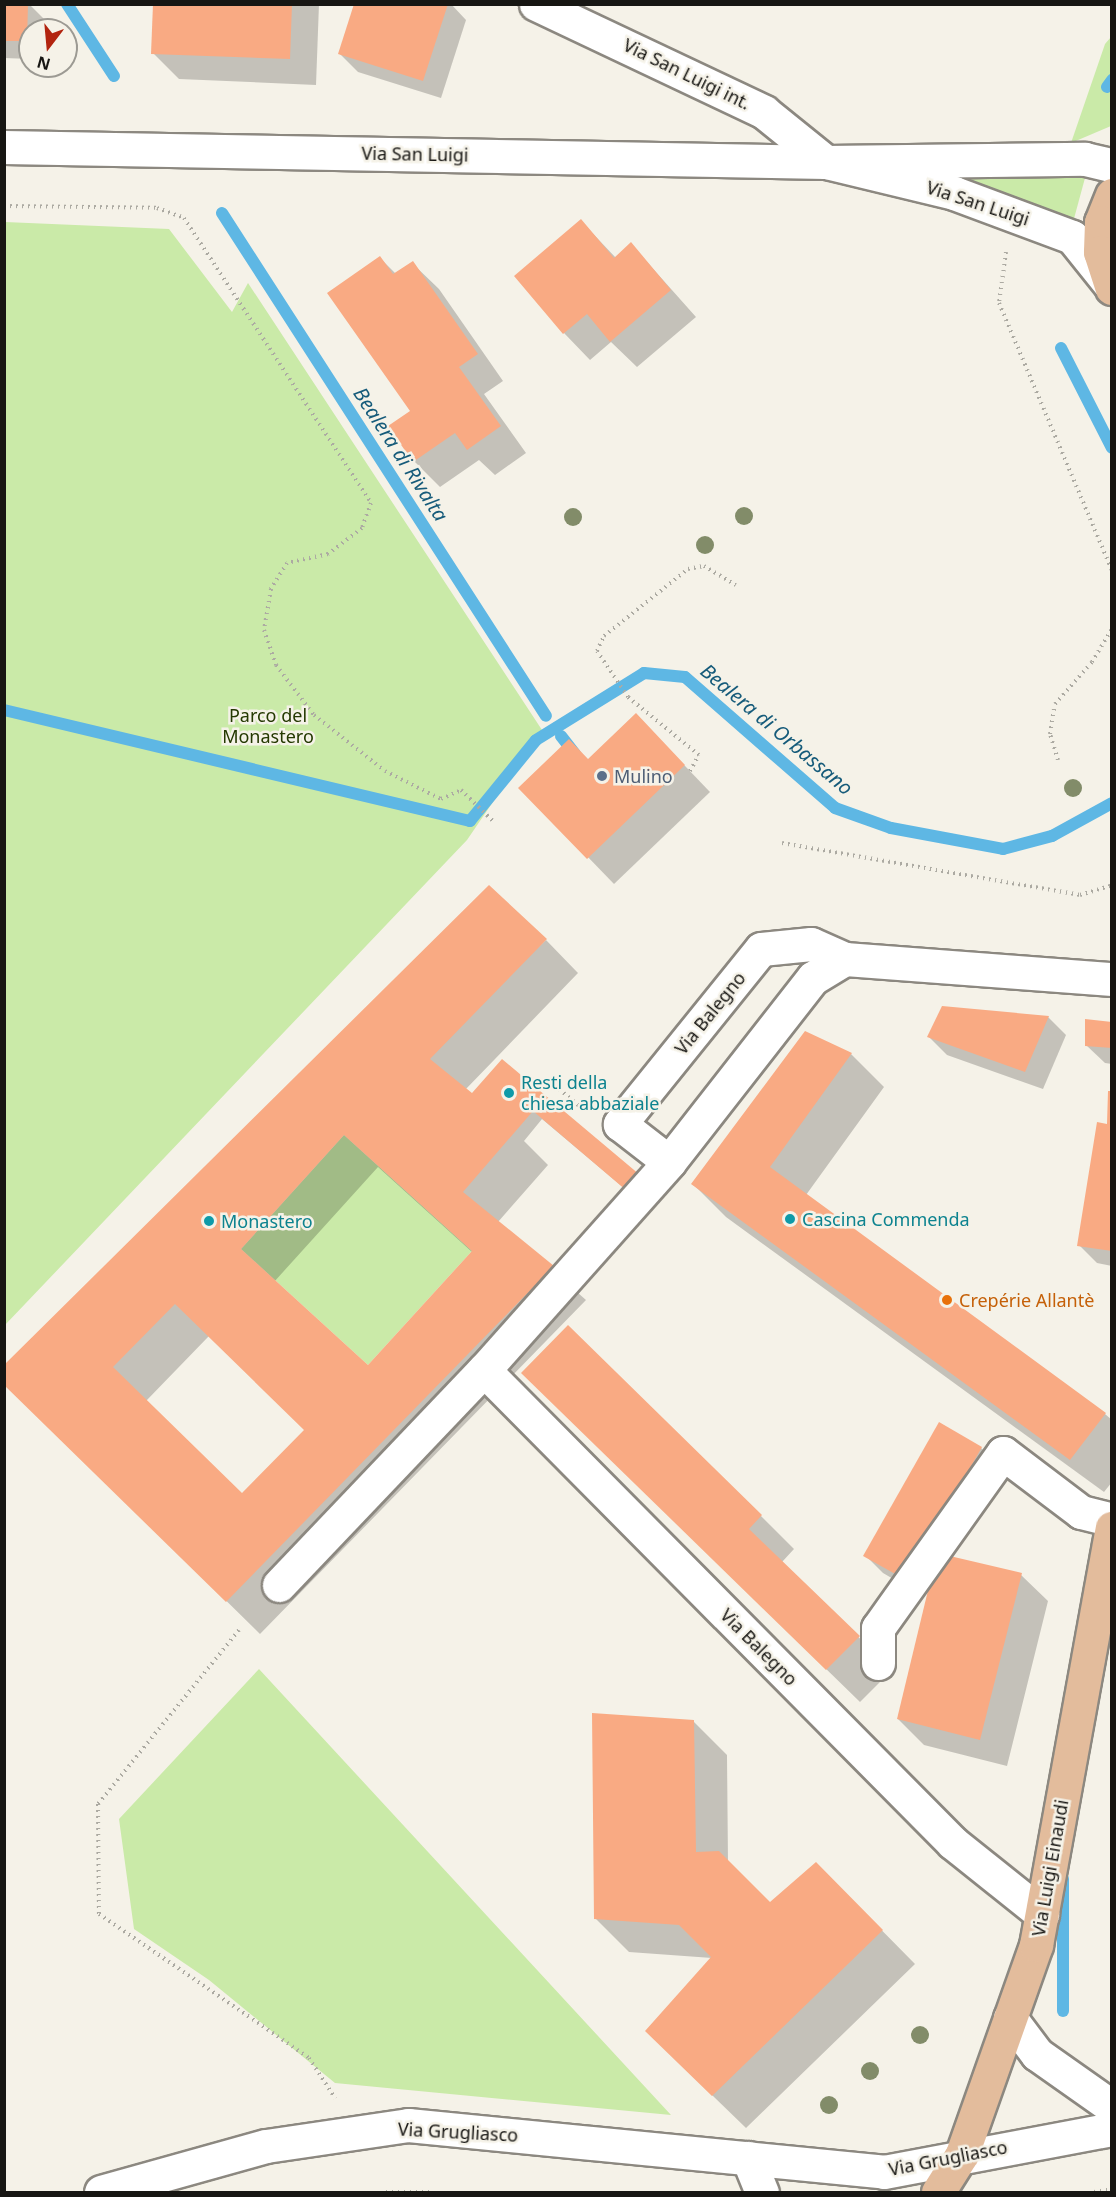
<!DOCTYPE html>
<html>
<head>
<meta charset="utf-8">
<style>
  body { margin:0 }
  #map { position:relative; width:1116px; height:2197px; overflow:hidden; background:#f5f2e8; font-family:"Noto Sans",sans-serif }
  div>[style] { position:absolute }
  .green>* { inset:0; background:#caeaa8 }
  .shadow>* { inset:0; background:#0003 }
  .stream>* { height:12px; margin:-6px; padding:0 6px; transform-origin:6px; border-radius:6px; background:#5eb7e4 }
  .building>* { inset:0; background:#f9aa83 }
  .path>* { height:4px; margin-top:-2px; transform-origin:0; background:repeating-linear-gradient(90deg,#acaaa2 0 1.5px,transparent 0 6px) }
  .roads { filter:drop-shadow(2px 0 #8c8880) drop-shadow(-2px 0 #8c8880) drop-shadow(0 2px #8c8880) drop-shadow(0 -2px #8c8880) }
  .minor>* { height:33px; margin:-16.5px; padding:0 16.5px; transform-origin:16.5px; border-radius:16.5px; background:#fff }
  .major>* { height:33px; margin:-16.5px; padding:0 16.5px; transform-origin:16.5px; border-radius:16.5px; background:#e3bc9c }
  .trees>* { width:18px; height:18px; margin:-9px; border-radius:50%; background:#828c69 }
  .dots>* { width:16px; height:16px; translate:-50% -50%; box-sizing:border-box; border:3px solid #f5f2e8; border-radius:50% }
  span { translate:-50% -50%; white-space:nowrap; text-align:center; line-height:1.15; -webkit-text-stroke:5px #f5f2e8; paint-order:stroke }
  .street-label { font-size:18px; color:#171613 }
  .park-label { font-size:18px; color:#243901 }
  .service-label { font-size:18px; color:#4e5e75 }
  .left { translate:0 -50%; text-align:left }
  .culture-label { font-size:18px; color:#0d838f }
  .food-label { font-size:18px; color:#c56008 }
  .water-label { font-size:20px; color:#165b7a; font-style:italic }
  .frame { position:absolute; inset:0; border:6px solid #171613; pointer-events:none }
  .north { position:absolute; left:18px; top:18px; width:60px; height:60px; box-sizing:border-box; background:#f5f2e8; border:2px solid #9c9a93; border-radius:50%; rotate:196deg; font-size:16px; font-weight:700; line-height:24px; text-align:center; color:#171613 }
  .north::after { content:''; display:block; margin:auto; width:21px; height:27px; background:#b2240f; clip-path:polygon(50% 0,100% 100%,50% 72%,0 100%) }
</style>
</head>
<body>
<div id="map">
  <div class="green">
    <div style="clip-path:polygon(1111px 37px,1111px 126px,1071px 143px,1105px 44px)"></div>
    <div style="clip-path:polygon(918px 169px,1085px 178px,1072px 226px)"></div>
    <div style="clip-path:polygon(5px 222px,169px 229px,232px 312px,248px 283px,542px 730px,467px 840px,5px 1325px)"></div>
    <div style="clip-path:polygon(344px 1135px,472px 1251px,368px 1365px,241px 1249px)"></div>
    <div style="clip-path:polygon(259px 1669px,671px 2115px,335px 2083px,209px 1980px,134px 1929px,119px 1819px)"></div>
  </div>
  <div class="shadow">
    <div style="clip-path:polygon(4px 4px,29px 4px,46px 21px,45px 30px,30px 30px,30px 59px,4px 58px)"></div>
    <div style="clip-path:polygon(155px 4px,319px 4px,316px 85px,179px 79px,153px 53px)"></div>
    <div style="clip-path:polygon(356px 4px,451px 4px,466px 20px,441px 98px,358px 72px,340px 54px)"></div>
    <div style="clip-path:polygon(581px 221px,616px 258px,631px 244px,696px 317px,637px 367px,611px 342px,590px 360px,564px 333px)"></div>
    <div style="clip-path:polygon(380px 258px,396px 274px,412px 263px,439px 289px,503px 381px,484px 394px,526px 453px,495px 475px,479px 460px,440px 487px,414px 461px,412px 411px)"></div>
    <div style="clip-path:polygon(662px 742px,710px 792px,614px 884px,521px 788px,589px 761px)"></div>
    <div style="clip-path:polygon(evenodd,546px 940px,578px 973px,465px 1090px,481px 1103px,502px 1061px,637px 1199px,542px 1119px,524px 1141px,548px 1165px,498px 1222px,586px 1300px,260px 1634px,30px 1408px,546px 940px,378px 1167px,472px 1252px,368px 1367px,274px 1282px,378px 1167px,546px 940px,209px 1336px,306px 1430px,242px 1495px,146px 1401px,209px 1336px)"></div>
    <div style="clip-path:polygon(1048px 1017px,1066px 1035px,1043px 1089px,947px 1055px,929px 1037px)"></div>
    <div style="clip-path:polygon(1112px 1024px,1112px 1064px,1105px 1063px,1086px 1045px)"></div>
    <div style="clip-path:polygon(851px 1054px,884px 1087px,806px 1195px,1105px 1414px,1112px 1420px,1112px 1482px,1104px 1492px,726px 1217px,693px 1184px)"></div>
    <div style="clip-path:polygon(1112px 1093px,1112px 1266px,1097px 1263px,1079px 1245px,1111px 1126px)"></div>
    <div style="clip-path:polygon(556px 1406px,761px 1516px,794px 1549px,782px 1562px,892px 1670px,860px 1702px)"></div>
    <div style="clip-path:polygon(981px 1448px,1000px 1466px,947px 1557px,1021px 1575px,1048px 1601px,1007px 1766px,924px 1745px,898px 1719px,929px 1589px,924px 1597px,883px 1573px,865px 1555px)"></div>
    <div style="clip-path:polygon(694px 1722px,727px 1755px,728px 1862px,770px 1904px,849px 1897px,915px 1964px,746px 2128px,680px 2064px,712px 1958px,629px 1952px,596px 1919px)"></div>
  </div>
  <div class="stream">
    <div style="left:67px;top:4px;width:86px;rotate:56.9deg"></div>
    <div style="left:1107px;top:87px;width:9px;rotate:-54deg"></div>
    <div style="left:222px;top:213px;width:598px;rotate:57.21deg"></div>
    <div style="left:1061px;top:348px;width:112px;rotate:63deg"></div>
    <div style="left:4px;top:710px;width:479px;rotate:13.4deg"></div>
    <div style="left:470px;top:821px;width:104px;rotate:-50.8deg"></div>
    <div style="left:536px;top:740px;width:127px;rotate:-31.8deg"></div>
    <div style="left:644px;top:673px;width:41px;rotate:5.6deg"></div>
    <div style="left:685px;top:677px;width:199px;rotate:41.1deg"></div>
    <div style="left:835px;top:808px;width:59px;rotate:19.7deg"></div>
    <div style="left:891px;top:828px;width:114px;rotate:10.6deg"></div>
    <div style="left:1003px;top:849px;width:51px;rotate:-14.9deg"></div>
    <div style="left:1052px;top:836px;width:68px;rotate:-28.8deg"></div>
    <div style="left:561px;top:736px;width:23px;rotate:52deg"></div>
    <div style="left:1063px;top:2011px;width:132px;rotate:-90deg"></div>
  </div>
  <div class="building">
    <div style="clip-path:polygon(4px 4px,28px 4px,27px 41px,4px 41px)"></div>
    <div style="clip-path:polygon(153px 4px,292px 4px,290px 59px,151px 54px)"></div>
    <div style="clip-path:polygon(354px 4px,448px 4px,423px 81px,338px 54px)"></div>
    <div style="clip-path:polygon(581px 219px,614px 258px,631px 242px,671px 290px,610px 342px,587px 314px,563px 334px,514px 276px)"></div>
    <div style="clip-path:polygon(380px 256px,393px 274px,413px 261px,478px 354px,459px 367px,501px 426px,467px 450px,455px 433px,413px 462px,388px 426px,410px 411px,327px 293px)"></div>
    <div style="clip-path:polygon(636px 713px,685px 765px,587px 859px,518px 788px,569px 739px,588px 759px)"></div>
    <div style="clip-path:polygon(evenodd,489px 885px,547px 939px,430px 1059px,472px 1093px,502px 1059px,640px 1175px,627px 1191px,533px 1111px,463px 1192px,554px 1266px,226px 1602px,4px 1385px,4px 1365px,489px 885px,344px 1135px,472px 1251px,368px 1365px,241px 1249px,344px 1135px,489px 885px,175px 1304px,304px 1430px,242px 1493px,113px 1367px,175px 1304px)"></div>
    <div style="clip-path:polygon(942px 1006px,1049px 1016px,1025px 1072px,927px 1037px)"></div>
    <div style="clip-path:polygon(1085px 1019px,1112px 1022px,1112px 1048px,1085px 1046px)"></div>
    <div style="clip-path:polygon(805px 1031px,852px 1053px,770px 1167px,1106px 1413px,1070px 1460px,691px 1184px)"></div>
    <div style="clip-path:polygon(1108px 1091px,1112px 1091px,1112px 1251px,1077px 1246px,1097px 1122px,1107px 1124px)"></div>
    <div style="clip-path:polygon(568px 1325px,762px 1515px,749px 1529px,860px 1636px,826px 1670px,521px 1373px)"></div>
    <div style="clip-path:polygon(939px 1422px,982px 1447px,906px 1580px,863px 1556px)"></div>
    <div style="clip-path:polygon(937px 1553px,1022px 1573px,980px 1740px,897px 1719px)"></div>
    <div style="clip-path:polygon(592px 1713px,694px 1720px,696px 1852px,719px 1851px,770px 1902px,816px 1862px,883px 1930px,712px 2096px,645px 2031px,711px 1957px,679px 1925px,594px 1919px)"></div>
  </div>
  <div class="path">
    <div style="left:4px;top:206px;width:153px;rotate:0.7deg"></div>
    <div style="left:157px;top:208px;width:29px;rotate:20deg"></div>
    <div style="left:184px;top:218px;width:341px;rotate:56.7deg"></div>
    <div style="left:371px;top:503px;width:27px;rotate:110deg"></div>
    <div style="left:362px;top:528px;width:43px;rotate:142.6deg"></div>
    <div style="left:328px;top:554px;width:42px;rotate:167.6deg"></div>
    <div style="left:287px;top:563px;width:31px;rotate:122deg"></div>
    <div style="left:271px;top:589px;width:42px;rotate:99.7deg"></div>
    <div style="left:264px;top:630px;width:37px;rotate:71deg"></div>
    <div style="left:276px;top:665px;width:63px;rotate:52.8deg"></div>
    <div style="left:314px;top:715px;width:90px;rotate:38.3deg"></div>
    <div style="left:385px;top:771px;width:63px;rotate:26.6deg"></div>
    <div style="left:441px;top:799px;width:22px;rotate:-24deg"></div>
    <div style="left:461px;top:790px;width:46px;rotate:44.1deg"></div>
    <div style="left:1006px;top:252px;width:51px;rotate:97.8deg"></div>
    <div style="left:999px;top:303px;width:290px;rotate:67.1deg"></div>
    <div style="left:1058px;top:760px;width:27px;rotate:-107deg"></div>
    <div style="left:1050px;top:734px;width:30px;rotate:-81deg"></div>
    <div style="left:1055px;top:704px;width:56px;rotate:-48.6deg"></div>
    <div style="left:1092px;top:662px;width:39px;rotate:-59deg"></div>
    <div style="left:690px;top:771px;width:18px;rotate:-61deg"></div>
    <div style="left:699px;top:755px;width:92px;rotate:-140.8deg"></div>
    <div style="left:628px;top:697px;width:55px;rotate:-124deg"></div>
    <div style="left:597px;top:651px;width:17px;rotate:-65deg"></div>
    <div style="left:604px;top:636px;width:107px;rotate:-38.6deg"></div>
    <div style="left:688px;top:569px;width:16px;rotate:-11deg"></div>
    <div style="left:704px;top:566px;width:37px;rotate:31deg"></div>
    <div style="left:782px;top:843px;width:303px;rotate:9.9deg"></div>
    <div style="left:1080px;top:895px;width:34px;rotate:-17deg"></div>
    <div style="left:559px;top:1089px;width:34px;rotate:40deg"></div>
    <div style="left:239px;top:1630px;width:224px;rotate:129deg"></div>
    <div style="left:98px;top:1804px;width:110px;rotate:89.5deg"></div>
    <div style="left:99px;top:1914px;width:255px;rotate:34.4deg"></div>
    <div style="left:309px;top:2058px;width:48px;rotate:57deg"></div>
    <div style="left:386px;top:2192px;width:45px"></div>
    <div style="left:1094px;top:2192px;width:18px;rotate:-9deg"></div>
  </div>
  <div class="roads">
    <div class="minor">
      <div style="left:536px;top:4px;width:252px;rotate:25.3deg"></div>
      <div style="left:764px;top:112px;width:80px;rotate:38.9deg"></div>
      <div style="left:826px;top:162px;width:132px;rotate:13.6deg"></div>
      <div style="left:954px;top:193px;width:126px;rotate:20.4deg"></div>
      <div style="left:1072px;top:237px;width:58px;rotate:51.3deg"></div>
      <div style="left:4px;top:147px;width:822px;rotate:1.05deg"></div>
      <div style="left:826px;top:162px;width:259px;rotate:-0.7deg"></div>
      <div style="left:1085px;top:159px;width:28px;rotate:13deg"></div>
      <div style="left:845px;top:959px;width:268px;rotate:4.3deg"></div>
      <div style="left:484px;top:1370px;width:666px;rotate:45.24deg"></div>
      <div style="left:953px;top:1843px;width:114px;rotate:38.6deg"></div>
      <div style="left:279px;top:1585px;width:297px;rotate:-46.4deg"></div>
      <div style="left:484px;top:1370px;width:278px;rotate:-48.3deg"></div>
      <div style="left:669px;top:1162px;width:234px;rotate:-52deg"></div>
      <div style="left:813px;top:978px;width:37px;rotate:-31deg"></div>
      <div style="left:845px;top:959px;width:37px;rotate:-156deg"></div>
      <div style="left:811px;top:944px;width:50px;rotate:174.3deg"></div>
      <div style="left:761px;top:949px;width:225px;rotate:128.9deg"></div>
      <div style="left:620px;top:1124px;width:62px;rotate:37.8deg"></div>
      <div style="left:878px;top:1663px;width:35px;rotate:-90deg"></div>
      <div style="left:878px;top:1628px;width:215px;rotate:-54.5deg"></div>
      <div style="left:1003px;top:1453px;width:98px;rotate:37.1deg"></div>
      <div style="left:1081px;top:1512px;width:32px;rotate:14deg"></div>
      <div style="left:1010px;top:2018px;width:45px;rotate:53.1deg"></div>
      <div style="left:1037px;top:2054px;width:92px;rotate:35.2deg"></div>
      <div style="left:748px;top:2158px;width:37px;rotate:68deg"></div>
      <div style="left:101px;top:2192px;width:171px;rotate:-15.6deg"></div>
      <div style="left:266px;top:2146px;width:144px;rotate:-8.4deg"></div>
      <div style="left:408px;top:2125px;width:478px;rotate:5.6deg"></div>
      <div style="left:884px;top:2172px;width:232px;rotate:-10.7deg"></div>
    </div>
    <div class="major">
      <div style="left:1112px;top:195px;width:29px;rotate:112deg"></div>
      <div style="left:1101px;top:222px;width:30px;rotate:92deg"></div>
      <div style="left:1100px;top:252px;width:38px;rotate:72deg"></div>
      <div style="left:938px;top:2192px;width:45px;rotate:-57.7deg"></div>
      <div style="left:962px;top:2154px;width:222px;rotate:-70.5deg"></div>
      <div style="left:1036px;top:1945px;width:424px;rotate:-79.7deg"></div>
    </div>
  </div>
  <div class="trees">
    <div style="left:744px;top:516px"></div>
    <div style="left:573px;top:517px"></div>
    <div style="left:705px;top:545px"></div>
    <div style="left:1073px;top:788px"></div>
    <div style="left:920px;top:2035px"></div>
    <div style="left:870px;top:2071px"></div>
    <div style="left:829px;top:2105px"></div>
  </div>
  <div class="dots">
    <div style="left:602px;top:776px;background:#5c6f8a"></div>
    <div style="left:509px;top:1093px;background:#0f9aa8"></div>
    <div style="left:790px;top:1219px;background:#0f9aa8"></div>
    <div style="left:209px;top:1221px;background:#0f9aa8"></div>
    <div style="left:947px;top:1300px;background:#e8710a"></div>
  </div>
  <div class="street-label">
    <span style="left:687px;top:74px;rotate:26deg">Via San Luigi int.</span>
    <span style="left:415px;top:154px;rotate:1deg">Via San Luigi</span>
    <span style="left:978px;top:203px;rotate:18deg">Via San Luigi</span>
    <span style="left:710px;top:1013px;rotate:-51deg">Via Balegno</span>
    <span style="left:759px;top:1647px;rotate:45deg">Via Balegno</span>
    <span style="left:1050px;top:1868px;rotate:-80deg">Via Luigi Einaudi</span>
    <span style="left:458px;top:2132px;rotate:3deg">Via Grugliasco</span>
    <span style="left:948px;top:2158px;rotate:-11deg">Via Grugliasco</span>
  </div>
  <div class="park-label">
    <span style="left:268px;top:726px">Parco del<br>Monastero</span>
  </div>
  <div class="service-label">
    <span class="left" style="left:614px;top:776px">Mulino</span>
  </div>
  <div class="culture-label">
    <span class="left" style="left:521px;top:1093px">Resti della<br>chiesa abbaziale</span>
    <span class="left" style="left:802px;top:1219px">Cascina Commenda</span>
    <span class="left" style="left:221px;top:1221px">Monastero</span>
  </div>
  <div class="food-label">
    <span class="left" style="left:959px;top:1300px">Crepérie Allantè</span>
  </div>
  <div class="water-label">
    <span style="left:401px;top:454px;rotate:57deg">Bealera di Rivalta</span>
    <span style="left:777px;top:729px;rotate:40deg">Bealera di Orbassano</span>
  </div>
  <div class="frame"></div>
  <div class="north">N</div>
</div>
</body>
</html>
